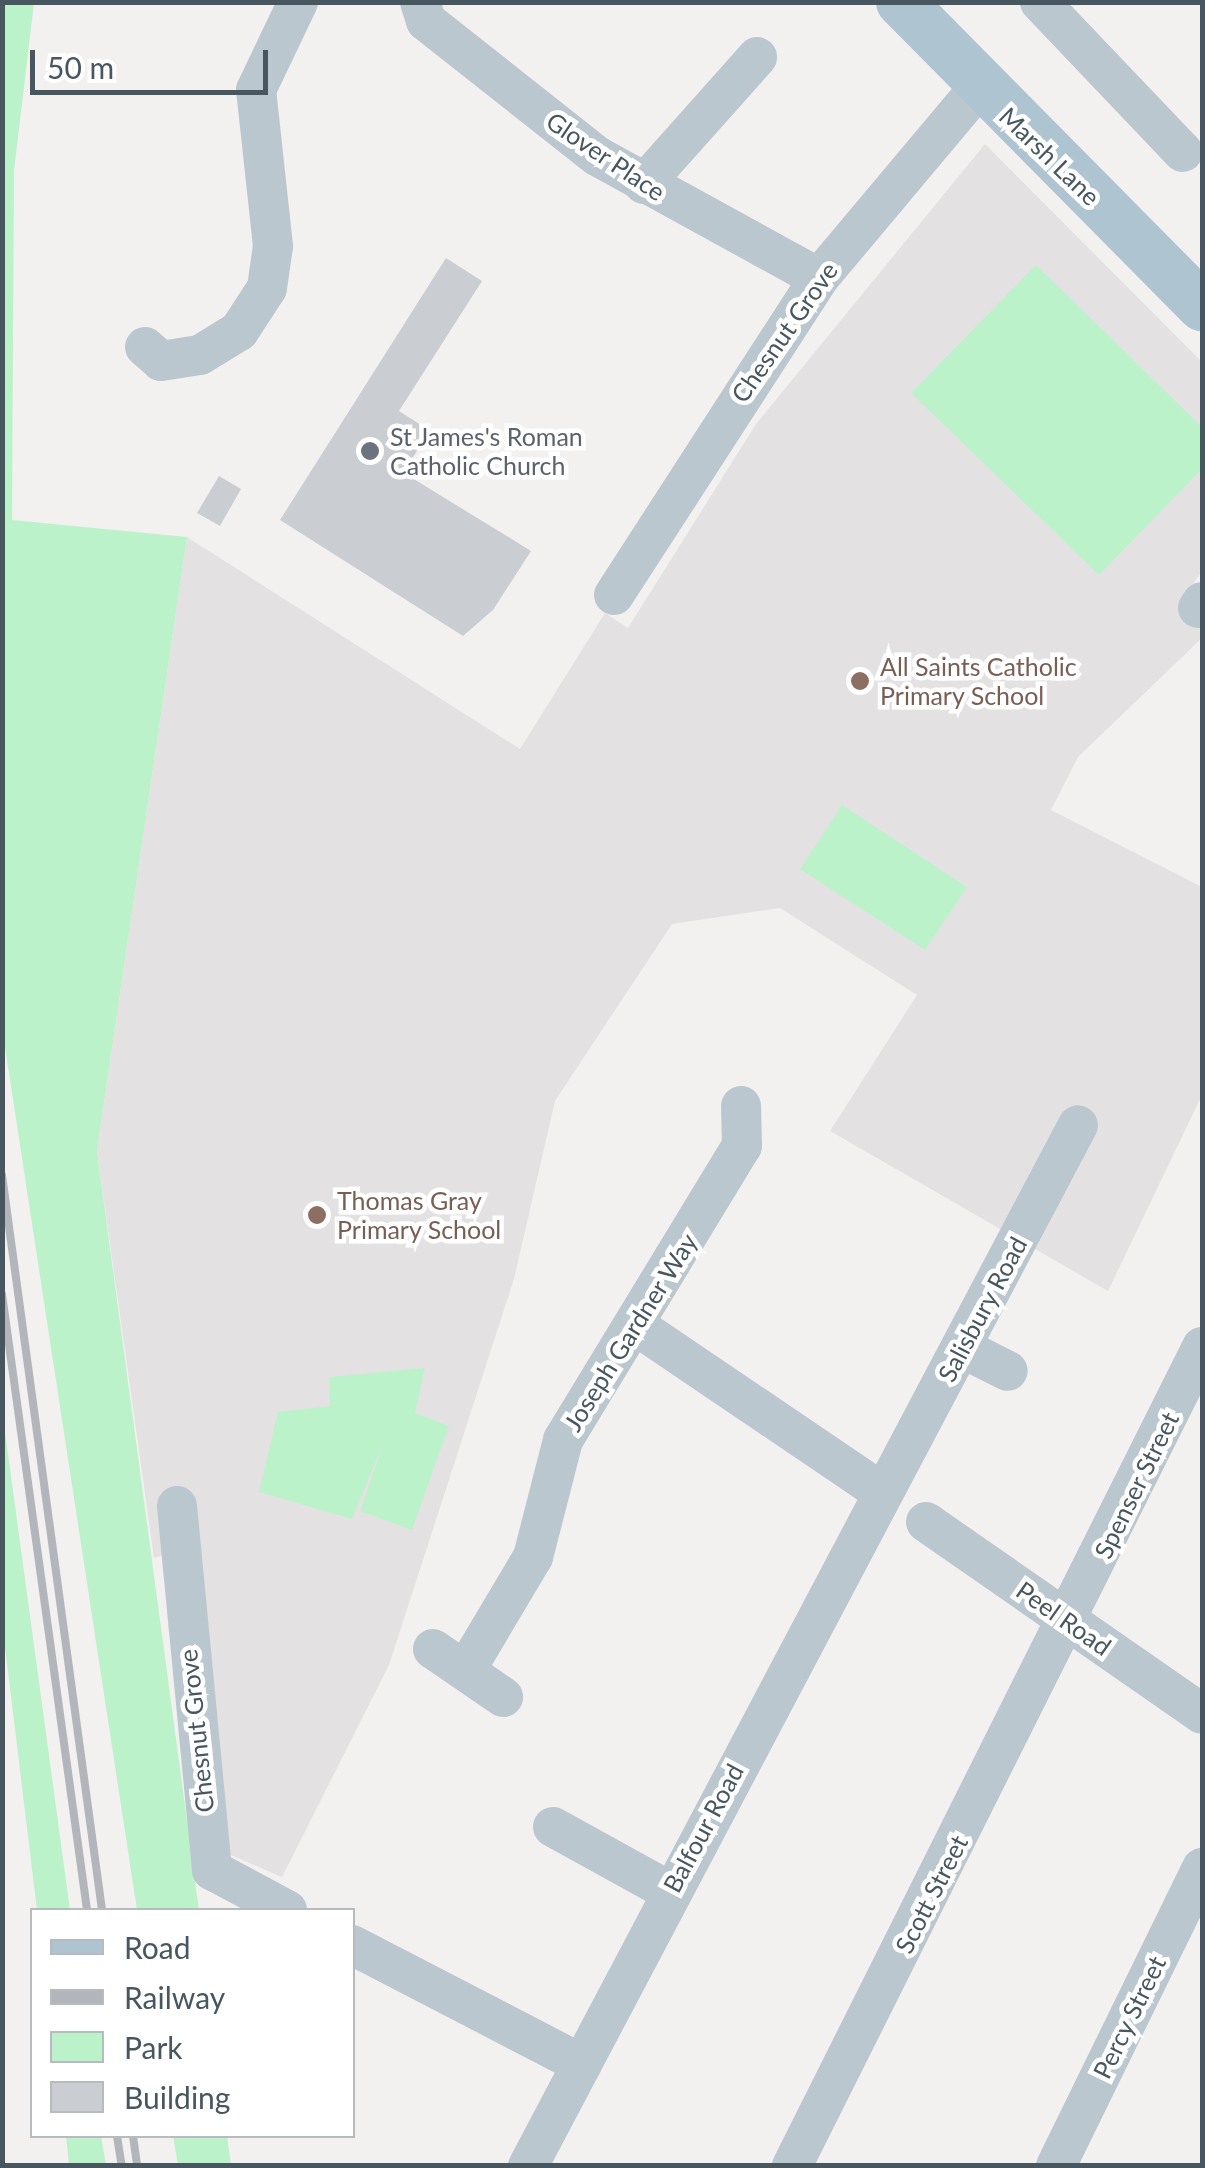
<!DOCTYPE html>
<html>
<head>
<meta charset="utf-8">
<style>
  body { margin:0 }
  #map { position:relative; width:1205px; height:2168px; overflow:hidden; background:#f3f0f0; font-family:Lato,sans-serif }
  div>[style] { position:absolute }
  .education>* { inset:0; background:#e4e1e2 }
  .green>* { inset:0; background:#bcf2ca }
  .building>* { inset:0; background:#caced3 }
  .minor>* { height:40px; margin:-20px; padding:0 20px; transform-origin:20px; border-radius:20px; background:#bbc7ce }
  .major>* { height:50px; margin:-25px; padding:0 25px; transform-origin:25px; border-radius:25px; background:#aec4d0 }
  .rail>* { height:8px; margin:-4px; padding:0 4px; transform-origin:4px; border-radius:4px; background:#b2b6bb }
  .dots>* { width:28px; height:28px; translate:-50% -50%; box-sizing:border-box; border:5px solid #fff; border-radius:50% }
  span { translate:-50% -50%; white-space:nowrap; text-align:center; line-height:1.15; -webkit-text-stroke:9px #fff; paint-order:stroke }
  .street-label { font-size:25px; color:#47565f }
  .worship-label { font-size:25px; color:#5b616d }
  .left { translate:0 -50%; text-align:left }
  .education-label { font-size:25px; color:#785e54 }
  .frame { position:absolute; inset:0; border:5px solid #47565f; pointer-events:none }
  .legend { position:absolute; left:30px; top:1908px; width:325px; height:230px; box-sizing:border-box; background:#fff; border:2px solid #b5bbbf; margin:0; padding:12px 18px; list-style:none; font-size:30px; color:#47565f }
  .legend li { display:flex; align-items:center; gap:20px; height:50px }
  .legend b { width:50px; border:2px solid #b5bbbf }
  .scale { position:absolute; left:30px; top:50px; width:238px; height:45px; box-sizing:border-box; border:5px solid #47565f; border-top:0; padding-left:12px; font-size:30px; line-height:35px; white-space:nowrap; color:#47565f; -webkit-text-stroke:8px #fff; paint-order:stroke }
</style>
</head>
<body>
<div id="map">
  <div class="education">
    <div style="clip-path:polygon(985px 144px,1202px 362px,1202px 571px,1182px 600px,1202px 617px,1202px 638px,1078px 757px,1051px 810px,1202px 887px,1202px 1095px,1108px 1291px,830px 1131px,917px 995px,780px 908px,672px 924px,555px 1101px,514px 1279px,389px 1665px,282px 1877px,226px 1853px,200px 1545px,154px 1558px,97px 1151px,187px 537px,520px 749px,605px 613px,628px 628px,756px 424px)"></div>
  </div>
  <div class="green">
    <div style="clip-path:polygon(2px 3px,34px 3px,14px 171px,12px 520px,187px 537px,97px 1151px,199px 1910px,137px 1910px,3px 1034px)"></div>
    <div style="clip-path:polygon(1036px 265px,1202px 427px,1202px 469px,1099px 575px,911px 393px)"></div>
    <div style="clip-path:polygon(842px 805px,967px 887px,925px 950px,800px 869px)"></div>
    <div style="clip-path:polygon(425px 1368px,415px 1413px,449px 1426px,412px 1530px,360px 1511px,384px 1442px,352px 1519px,259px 1492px,278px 1412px,330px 1406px,329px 1377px)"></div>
    <div style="clip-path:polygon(3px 1417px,70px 1910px,37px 1910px,3px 1631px)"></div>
    <div style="clip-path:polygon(66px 2136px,101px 2136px,106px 2165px,69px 2165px)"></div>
    <div style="clip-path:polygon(173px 2136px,227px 2136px,231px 2165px,178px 2165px)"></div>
  </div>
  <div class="building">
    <div style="clip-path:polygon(446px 258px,482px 281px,399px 411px,429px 430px,404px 473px,531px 551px,493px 610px,463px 636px,280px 520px)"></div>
    <div style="clip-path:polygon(219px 476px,241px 489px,220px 526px,197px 513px)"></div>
  </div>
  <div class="minor">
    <div style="left:420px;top:2px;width:20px;rotate:72deg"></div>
    <div style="left:426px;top:21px;width:218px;rotate:38.3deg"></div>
    <div style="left:597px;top:156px;width:253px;rotate:28.8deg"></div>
    <div style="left:1040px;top:2px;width:207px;rotate:46.4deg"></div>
    <div style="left:644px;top:184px;width:170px;rotate:-48.3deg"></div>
    <div style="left:145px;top:347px;width:21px;rotate:41deg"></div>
    <div style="left:161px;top:361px;width:39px;rotate:-9deg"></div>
    <div style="left:200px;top:355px;width:46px;rotate:-31.6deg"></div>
    <div style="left:239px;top:331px;width:51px;rotate:-56.9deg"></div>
    <div style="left:267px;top:288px;width:42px;rotate:-81.9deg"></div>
    <div style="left:273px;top:246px;width:157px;rotate:-96.2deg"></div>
    <div style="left:256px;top:90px;width:98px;rotate:-64.5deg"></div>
    <div style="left:614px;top:595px;width:378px;rotate:-57.1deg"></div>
    <div style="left:819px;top:278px;width:249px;rotate:-50deg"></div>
    <div style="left:1198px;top:608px;width:7px;rotate:-56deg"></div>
    <div style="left:638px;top:1327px;width:296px;rotate:34.1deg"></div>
    <div style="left:962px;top:1348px;width:51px;rotate:26.6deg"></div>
    <div style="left:177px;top:1506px;width:366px;rotate:84.5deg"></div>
    <div style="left:212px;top:1870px;width:85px;rotate:28.1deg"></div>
    <div style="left:926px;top:1522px;width:336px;rotate:34.8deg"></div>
    <div style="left:433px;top:1649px;width:85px;rotate:34.4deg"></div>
    <div style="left:467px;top:1668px;width:129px;rotate:-59.3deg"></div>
    <div style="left:533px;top:1557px;width:121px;rotate:-75.6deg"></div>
    <div style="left:563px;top:1440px;width:344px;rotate:-58.7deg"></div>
    <div style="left:742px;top:1146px;width:40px;rotate:-91.4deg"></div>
    <div style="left:553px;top:1827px;width:132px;rotate:28.9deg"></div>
    <div style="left:352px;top:1945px;width:259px;rotate:27.4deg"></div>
    <div style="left:528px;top:2166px;width:1177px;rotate:-62.15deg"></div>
    <div style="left:792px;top:2166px;width:916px;rotate:-63.41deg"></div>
    <div style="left:1056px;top:2166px;width:332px;rotate:-63.9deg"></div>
  </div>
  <div class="major">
    <div style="left:901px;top:2px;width:428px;rotate:45.3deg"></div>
  </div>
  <div class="rail">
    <div style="left:2px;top:1175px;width:742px;rotate:82.25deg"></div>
    <div style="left:2px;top:1294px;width:622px;rotate:82.14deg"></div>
    <div style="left:117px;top:2136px;width:30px;rotate:81deg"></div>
    <div style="left:133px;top:2136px;width:30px;rotate:82deg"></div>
  </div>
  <div class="dots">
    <div style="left:370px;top:451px;background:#6b7280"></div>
    <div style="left:860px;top:681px;background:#8d6e63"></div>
    <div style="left:317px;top:1215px;background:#8d6e63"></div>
  </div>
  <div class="street-label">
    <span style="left:606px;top:156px;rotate:34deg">Glover Place</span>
    <span style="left:1050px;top:156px;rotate:44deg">Marsh Lane</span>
    <span style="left:784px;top:332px;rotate:-55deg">Chesnut Grove</span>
    <span style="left:982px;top:1309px;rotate:-62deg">Salisbury Road</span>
    <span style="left:630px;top:1332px;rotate:-58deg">Joseph Gardner Way</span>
    <span style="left:1136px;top:1485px;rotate:-64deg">Spenser Street</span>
    <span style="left:1064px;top:1618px;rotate:35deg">Peel Road</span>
    <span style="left:196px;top:1731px;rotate:-96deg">Chesnut Grove</span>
    <span style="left:703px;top:1828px;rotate:-62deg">Balfour Road</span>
    <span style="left:931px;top:1894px;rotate:-63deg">Scott Street</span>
    <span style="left:1129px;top:2017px;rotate:-64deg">Percy Street</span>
  </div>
  <div class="worship-label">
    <span class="left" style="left:390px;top:451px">St James's Roman<br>Catholic Church</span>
  </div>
  <div class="education-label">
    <span class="left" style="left:880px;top:681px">All Saints Catholic<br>Primary School</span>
    <span class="left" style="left:337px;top:1215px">Thomas Gray<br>Primary School</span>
  </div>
  <div class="frame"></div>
  <ul class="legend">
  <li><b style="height:12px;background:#aec4d0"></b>Road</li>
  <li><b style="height:12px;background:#b2b6bb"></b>Railway</li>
  <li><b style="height:28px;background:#bcf2ca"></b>Park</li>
  <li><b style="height:28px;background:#caced3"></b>Building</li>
  </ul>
  <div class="scale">50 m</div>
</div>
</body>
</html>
